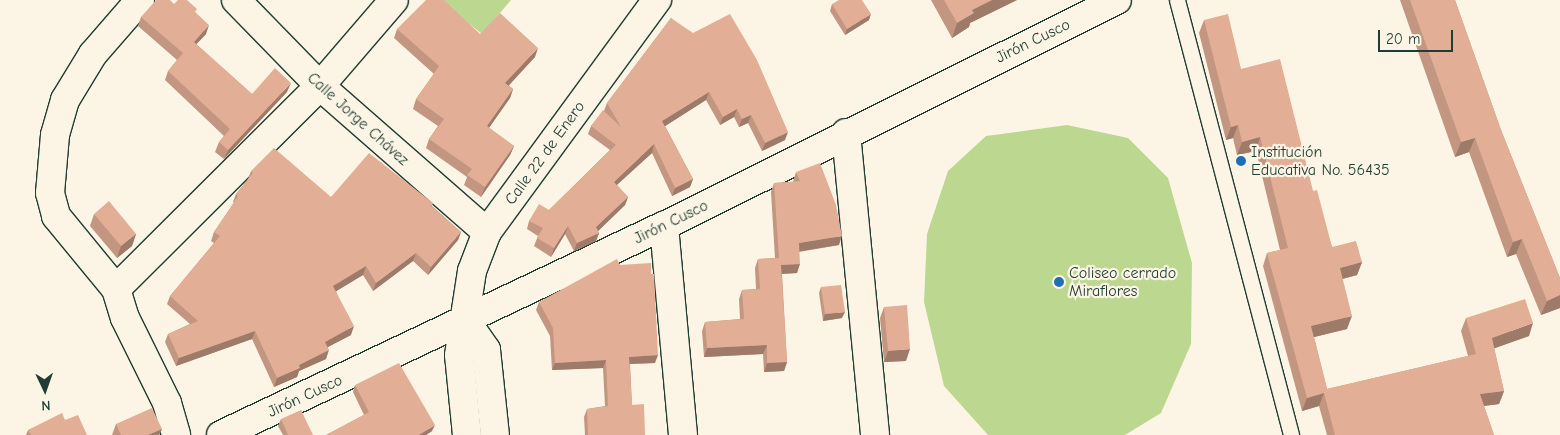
<!DOCTYPE html>
<html>
<head>
<meta charset="utf-8">
<style>
  body { margin:0 }
  #map { position:relative; width:1560px; height:435px; overflow:hidden; background:#fcf5e5; font-family:"Comic Neue",sans-serif }
  div>[style] { position:absolute }
  .green>* { inset:0; background:#bcd890 }
  .roads { filter:drop-shadow(1px 0 #1f3d34) drop-shadow(-1px 0 #1f3d34) drop-shadow(0 1px #1f3d34) drop-shadow(0 -1px #1f3d34) }
  .lane>* { height:15px; margin:-7.5px; padding:0 7.5px; transform-origin:7.5px; border-radius:7.5px; background:#fcf5e5 }
  .street>* { height:28px; margin:-14px; padding:0 14px; transform-origin:14px; border-radius:14px; background:#fcf5e5 }
  .secondary>* { height:28px; margin:-14px; padding:0 14px; transform-origin:14px; border-radius:14px; background:#fcf5e5 }
  .wall>* { inset:0; background:#c29680 }
  .shaded-wall>* { inset:0; background:#9e7a68 }
  .building>* { inset:0; background:#e2ae95 }
  .dots>* { width:14px; height:14px; translate:-50% -50%; box-sizing:border-box; border:2px solid #fcf5e5; border-radius:50% }
  span { translate:-50% -50%; white-space:nowrap; text-align:center; line-height:1.15; -webkit-text-stroke:4.5px #fcf5e5; paint-order:stroke }
  .street-label { font-size:16px; color:#1f3d34 }
  .poi-label { font-size:16px; color:#1f3d34 }
  .left { translate:0 -50%; text-align:left }
  .north { position:absolute; left:20px; top:365px; width:50px; height:50px; -webkit-text-stroke:4px #fcf5e5; paint-order:stroke; rotate:177deg; font-size:14px; font-weight:700; line-height:20px; text-align:center; color:#1f3d34 }
  .north::after { content:''; display:block; margin:auto; width:18px; height:22px; background:#1f3d34; clip-path:polygon(50% 0,100% 100%,50% 72%,0 100%) }
  .scale { position:absolute; left:1378px; top:30px; width:75px; height:22px; box-sizing:border-box; border:2px solid #1f3d34; border-top:0; padding-left:6px; font-size:15px; line-height:18px; white-space:nowrap; color:#1f3d34; -webkit-text-stroke:4px #fcf5e5; paint-order:stroke }
</style>
</head>
<body>
<div id="map">
  <div class="green">
    <div style="clip-path:polygon(439px 0,511px 0,482px 34px)"></div>
    <div style="clip-path:polygon(1067px 125px,1128px 138px,1168px 178px,1192px 263px,1191px 344px,1161px 413px,1125px 435px,988px 435px,944px 386px,924px 302px,927px 234px,948px 171px,986px 136px)"></div>
  </div>
  <div class="roads">
    <div class="lane">
      <div style="left:1177px;top:0;width:450px;rotate:75.3deg"></div>
    </div>
    <div class="street">
      <div style="left:140px;top:0;width:72px;rotate:131deg"></div>
      <div style="left:93px;top:54px;width:54px;rotate:121.3deg"></div>
      <div style="left:65px;top:100px;width:36px;rotate:106deg"></div>
      <div style="left:55px;top:135px;width:58px;rotate:94.9deg"></div>
      <div style="left:50px;top:193px;width:24px;rotate:75deg"></div>
      <div style="left:56px;top:216px;width:94px;rotate:50.6deg"></div>
      <div style="left:116px;top:289px;width:30px;rotate:73deg"></div>
      <div style="left:125px;top:318px;width:95px;rotate:63.7deg"></div>
      <div style="left:167px;top:403px;width:33px;rotate:74deg"></div>
      <div style="left:236px;top:0;width:120px;rotate:45.7deg"></div>
      <div style="left:320px;top:86px;width:222px;rotate:41.2deg"></div>
      <div style="left:846px;top:133px;width:303px;rotate:84.5deg"></div>
      <div style="left:664px;top:226px;width:210px;rotate:84.8deg"></div>
      <div style="left:116px;top:289px;width:288px;rotate:-44.9deg"></div>
      <div style="left:320px;top:86px;width:113px;rotate:-49.3deg"></div>
      <div style="left:466px;top:321px;width:35px;rotate:55deg"></div>
      <div style="left:486px;top:350px;width:85px;rotate:84deg"></div>
      <div style="left:467px;top:435px;width:80px;rotate:-95.7deg"></div>
      <div style="left:459px;top:355px;width:85px;rotate:-81.2deg"></div>
      <div style="left:472px;top:271px;width:42px;rotate:-69deg"></div>
      <div style="left:487px;top:232px;width:288px;rotate:-53.8deg"></div>
    </div>
    <div class="secondary">
      <div style="left:221px;top:435px;width:490px;rotate:-25.3deg"></div>
      <div style="left:664px;top:226px;width:506px;rotate:-26.51deg"></div>
    </div>
  </div>
  <div class="wall">
    <div style="clip-path:polygon(931px 0,1017px 0,970px 23px,969px 27px,952px 38px)"></div>
    <div style="clip-path:polygon(1400px 0,1455px 0,1501px 130px,1560px 278px,1560px 308px,1541px 315px,1516px 254px,1507px 257px,1469px 152px,1455px 157px)"></div>
    <div style="clip-path:polygon(174px 4px,196px 13px,206px 34px,196px 44px,252px 94px,287px 92px,224px 159px,215px 152px,219px 142px,224px 136px,165px 80px,168px 71px,177px 60px,138px 26px,141px 17px)"></div>
    <div style="clip-path:polygon(832px 4px,869px 20px,845px 35px,830px 11px)"></div>
    <div style="clip-path:polygon(671px 18px,785px 140px,762px 151px,748px 123px,739px 127px,734px 117px,720px 125px,706px 100px,665px 126px,693px 179px,690px 187px,672px 196px,652px 153px,617px 185px,628px 197px,625px 205px,598px 231px,599px 233px,596px 241px,574px 251px,565px 234px,551px 257px,534px 246px,538px 236px,527px 229px,529px 221px,549px 210px,610px 150px,588px 134px,591px 126px,604px 111px,607px 103px)"></div>
    <div style="clip-path:polygon(1204px 20px,1241px 69px,1313px 191px,1332px 247px,1362px 262px,1357px 275px,1342px 279px,1347px 329px,1314px 337px,1327px 389px,1468px 356px,1461px 331px,1466px 318px,1529px 336px,1494px 348px,1504px 391px,1499px 404px,1484px 406px,1494px 435px,1327px 435px,1319px 406px,1302px 411px,1263px 266px,1267px 253px,1280px 250px,1256px 151px,1237px 155px,1233px 138px,1226px 140px,1199px 33px)"></div>
    <div style="clip-path:polygon(397px 29px,480px 34px,535px 57px,508px 85px,513px 89px,510px 98px,489px 128px,514px 146px,510px 155px,481px 197px,464px 185px,467px 177px,426px 148px,429px 139px,438px 126px,413px 109px,416px 99px,434px 74px,394px 38px)"></div>
    <div style="clip-path:polygon(251px 171px,331px 197px,433px 203px,432px 206px,461px 232px,458px 240px,428px 275px,413px 261px,373px 291px,363px 275px,336px 291px,351px 335px,328px 347px,326px 359px,299px 371px,297px 377px,274px 387px,252px 339px,176px 366px,165px 342px,168px 334px,190px 324px,167px 304px,170px 296px,214px 243px,211px 241px,214px 232px,234px 203px,233px 202px,236px 194px,248px 179px)"></div>
    <div style="clip-path:polygon(796px 172px,839px 245px,799px 252px,797px 273px,782px 274px,787px 362px,784px 371px,764px 372px,763px 354px,704px 357px,702px 331px,705px 322px,740px 319px,739px 299px,742px 290px,756px 289px,755px 268px,758px 259px,775px 258px,771px 192px,774px 183px,793px 182px)"></div>
    <div style="clip-path:polygon(94px 214px,136px 234px,132px 246px,117px 258px,90px 226px)"></div>
    <div style="clip-path:polygon(620px 265px,651px 274px,655px 363px,630px 364px,632px 405px,645px 435px,585px 435px,584px 417px,587px 409px,605px 406px,603px 368px,552px 370px,550px 336px,536px 310px,539px 302px)"></div>
    <div style="clip-path:polygon(821px 287px,842px 318px,823px 321px,819px 293px)"></div>
    <div style="clip-path:polygon(884px 307px,906px 361px,884px 362px,880px 318px)"></div>
    <div style="clip-path:polygon(355px 385px,432px 431px,426px 435px,326px 435px,364px 415px,353px 392px)"></div>
    <div style="clip-path:polygon(281px 419px,313px 435px,283px 435px,278px 426px)"></div>
    <div style="clip-path:polygon(65px 420px,87px 435px,26px 435px,28px 430px)"></div>
    <div style="clip-path:polygon(116px 424px,162px 429px,159px 435px,112px 435px)"></div>
  </div>
  <div class="shaded-wall">
    <div style="clip-path:polygon(992px 0,1017px 0,970px 23px,969px 27px,952px 38px,957px 23px,972px 10px)"></div>
    <div style="clip-path:polygon(871px 14px,869px 20px,845px 35px,847px 29px)"></div>
    <div style="clip-path:polygon(209px 25px,206px 34px,190px 51px,194px 42px)"></div>
    <div style="clip-path:polygon(538px 48px,535px 57px,502px 93px,505px 83px)"></div>
    <div style="clip-path:polygon(291px 83px,287px 92px,224px 159px,228px 150px)"></div>
    <div style="clip-path:polygon(513px 89px,510px 98px,483px 136px,487px 126px)"></div>
    <div style="clip-path:polygon(709px 92px,706px 100px,659px 130px,662px 121px)"></div>
    <div style="clip-path:polygon(737px 109px,734px 117px,720px 125px,723px 117px)"></div>
    <div style="clip-path:polygon(751px 115px,748px 123px,739px 127px,742px 119px)"></div>
    <div style="clip-path:polygon(1238px 125px,1233px 138px,1226px 140px,1231px 127px)"></div>
    <div style="clip-path:polygon(788px 132px,785px 140px,762px 151px,765px 143px)"></div>
    <div style="clip-path:polygon(1260px 137px,1256px 151px,1237px 155px,1242px 142px)"></div>
    <div style="clip-path:polygon(1475px 138px,1469px 152px,1455px 157px,1461px 142px)"></div>
    <div style="clip-path:polygon(654px 144px,652px 153px,611px 190px,614px 182px)"></div>
    <div style="clip-path:polygon(514px 146px,510px 155px,481px 197px,485px 187px)"></div>
    <div style="clip-path:polygon(693px 179px,690px 187px,672px 196px,675px 188px)"></div>
    <div style="clip-path:polygon(628px 197px,625px 205px,594px 235px,596px 227px)"></div>
    <div style="clip-path:polygon(568px 226px,565px 234px,551px 257px,554px 248px)"></div>
    <div style="clip-path:polygon(461px 232px,458px 240px,428px 275px,431px 267px)"></div>
    <div style="clip-path:polygon(599px 233px,596px 241px,574px 251px,577px 243px)"></div>
    <div style="clip-path:polygon(136px 234px,132px 246px,117px 258px,121px 246px)"></div>
    <div style="clip-path:polygon(842px 236px,839px 245px,795px 252px,799px 243px)"></div>
    <div style="clip-path:polygon(1522px 239px,1516px 254px,1507px 257px,1513px 242px)"></div>
    <div style="clip-path:polygon(416px 253px,413px 261px,373px 291px,376px 283px)"></div>
    <div style="clip-path:polygon(1362px 262px,1357px 275px,1335px 281px,1340px 268px)"></div>
    <div style="clip-path:polygon(800px 264px,797px 273px,778px 274px,781px 265px)"></div>
    <div style="clip-path:polygon(366px 266px,363px 275px,330px 295px,333px 286px)"></div>
    <div style="clip-path:polygon(1560px 295px,1560px 308px,1541px 315px,1547px 301px)"></div>
    <div style="clip-path:polygon(845px 312px,842px 318px,823px 321px,825px 314px)"></div>
    <div style="clip-path:polygon(1352px 316px,1347px 329px,1306px 339px,1311px 326px)"></div>
    <div style="clip-path:polygon(1533px 323px,1529px 336px,1487px 351px,1492px 338px)"></div>
    <div style="clip-path:polygon(354px 326px,351px 335px,322px 350px,325px 342px)"></div>
    <div style="clip-path:polygon(255px 331px,252px 339px,176px 366px,179px 358px)"></div>
    <div style="clip-path:polygon(767px 345px,763px 354px,704px 357px,707px 348px)"></div>
    <div style="clip-path:polygon(910px 349px,906px 361px,884px 362px,888px 351px)"></div>
    <div style="clip-path:polygon(329px 350px,326px 359px,299px 371px,297px 377px,274px 387px,277px 378px,299px 365px)"></div>
    <div style="clip-path:polygon(658px 355px,655px 363px,626px 364px,629px 357px)"></div>
    <div style="clip-path:polygon(606px 360px,603px 368px,552px 370px,555px 363px)"></div>
    <div style="clip-path:polygon(787px 362px,784px 371px,764px 372px,767px 363px)"></div>
    <div style="clip-path:polygon(1504px 391px,1499px 404px,1475px 407px,1480px 394px)"></div>
    <div style="clip-path:polygon(1324px 393px,1319px 406px,1302px 411px,1307px 398px)"></div>
    <div style="clip-path:polygon(435px 425px,432px 431px,426px 435px,419px 435px)"></div>
    <div style="clip-path:polygon(162px 429px,159px 435px,148px 435px)"></div>
  </div>
  <div class="building">
    <div style="clip-path:polygon(156px 0,170px 0,174px 4px,178px 0,187px 0,197px 9px,195px 12px,209px 25px,194px 42px,252px 94px,275px 68px,291px 83px,228px 150px,219px 142px,230px 129px,168px 71px,183px 53px,141px 17px)"></div>
    <div style="clip-path:polygon(426px 0,444px 0,480px 34px,500px 13px,538px 48px,505px 83px,513px 89px,487px 126px,514px 146px,485px 187px,467px 175px,472px 169px,429px 139px,444px 119px,416px 99px,439px 66px,397px 29px)"></div>
    <div style="clip-path:polygon(839px 0,862px 0,871px 14px,847px 29px,832px 4px)"></div>
    <div style="clip-path:polygon(944px 0,992px 0,972px 10px,974px 13px,957px 23px)"></div>
    <div style="clip-path:polygon(1410px 0,1455px 0,1501px 130px,1560px 278px,1560px 295px,1547px 301px,1522px 239px,1513px 242px,1475px 138px,1461px 142px)"></div>
    <div style="clip-path:polygon(730px 14px,757px 60px,788px 132px,765px 143px,751px 115px,742px 119px,737px 109px,723px 117px,709px 92px,662px 121px,693px 179px,675px 188px,654px 144px,614px 182px,628px 197px,596px 227px,599px 233px,577px 243px,568px 226px,554px 248px,537px 238px,543px 228px,529px 221px,539px 204px,549px 210px,616px 145px,591px 126px,603px 110px,621px 127px,607px 103px,671px 18px,693px 33px)"></div>
    <div style="clip-path:polygon(1228px 14px,1241px 69px,1280px 59px,1313px 191px,1317px 190px,1332px 247px,1356px 241px,1362px 262px,1340px 268px,1352px 316px,1311px 326px,1327px 389px,1476px 354px,1466px 318px,1525px 299px,1533px 323px,1492px 338px,1504px 391px,1480px 394px,1494px 435px,1335px 435px,1324px 393px,1307px 398px,1267px 253px,1288px 248px,1260px 137px,1242px 142px,1238px 125px,1231px 127px,1204px 20px)"></div>
    <div style="clip-path:polygon(274px 148px,331px 197px,369px 153px,433px 203px,431px 206px,461px 232px,431px 267px,416px 253px,376px 283px,366px 266px,333px 286px,354px 326px,325px 342px,329px 350px,299px 365px,300px 368px,277px 378px,255px 331px,179px 358px,168px 334px,198px 321px,170px 296px,220px 236px,214px 232px,238px 196px,236px 194px,253px 173px,251px 171px)"></div>
    <div style="clip-path:polygon(820px 163px,836px 205px,842px 236px,799px 243px,800px 264px,781px 265px,787px 362px,767px 363px,767px 345px,707px 348px,705px 322px,744px 319px,742px 290px,760px 289px,758px 259px,779px 258px,774px 183px,800px 181px,796px 172px)"></div>
    <div style="clip-path:polygon(109px 201px,136px 234px,121px 246px,94px 214px)"></div>
    <div style="clip-path:polygon(617px 259px,620px 265px,651px 263px,651px 274px,654px 274px,658px 355px,629px 357px,632px 405px,644px 404px,645px 435px,588px 435px,587px 409px,608px 406px,606px 360px,555px 363px,553px 328px,539px 302px)"></div>
    <div style="clip-path:polygon(841px 285px,845px 312px,825px 314px,821px 287px)"></div>
    <div style="clip-path:polygon(907px 305px,910px 349px,888px 351px,884px 307px)"></div>
    <div style="clip-path:polygon(399px 363px,435px 425px,419px 435px,326px 435px,369px 412px,355px 385px)"></div>
    <div style="clip-path:polygon(152px 408px,162px 429px,148px 435px,121px 435px,116px 424px)"></div>
    <div style="clip-path:polygon(301px 410px,313px 435px,288px 435px,281px 419px)"></div>
    <div style="clip-path:polygon(62px 413px,65px 420px,78px 415px,87px 435px,31px 435px,28px 430px)"></div>
  </div>
  <div class="dots">
    <div style="left:1241px;top:161px;background:#1f6fb2"></div>
    <div style="left:1059px;top:282px;background:#1f6fb2"></div>
  </div>
  <div class="street-label">
    <span style="left:1033px;top:41px;rotate:-26deg">Jirón Cusco</span>
    <span style="left:358px;top:119px;rotate:42deg">Calle Jorge Chávez</span>
    <span style="left:545px;top:153px;rotate:-54deg">Calle 22 de Enero</span>
    <span style="left:671px;top:222px;rotate:-26deg">Jirón Cusco</span>
    <span style="left:305px;top:396px;rotate:-25deg">Jirón Cusco</span>
  </div>
  <div class="poi-label">
    <span class="left" style="left:1251px;top:161px">Institución<br>Educativa No. 56435</span>
    <span class="left" style="left:1069px;top:282px">Coliseo cerrado<br>Miraflores</span>
  </div>
  <div class="north">N</div>
  <div class="scale">20 m</div>
</div>
</body>
</html>
